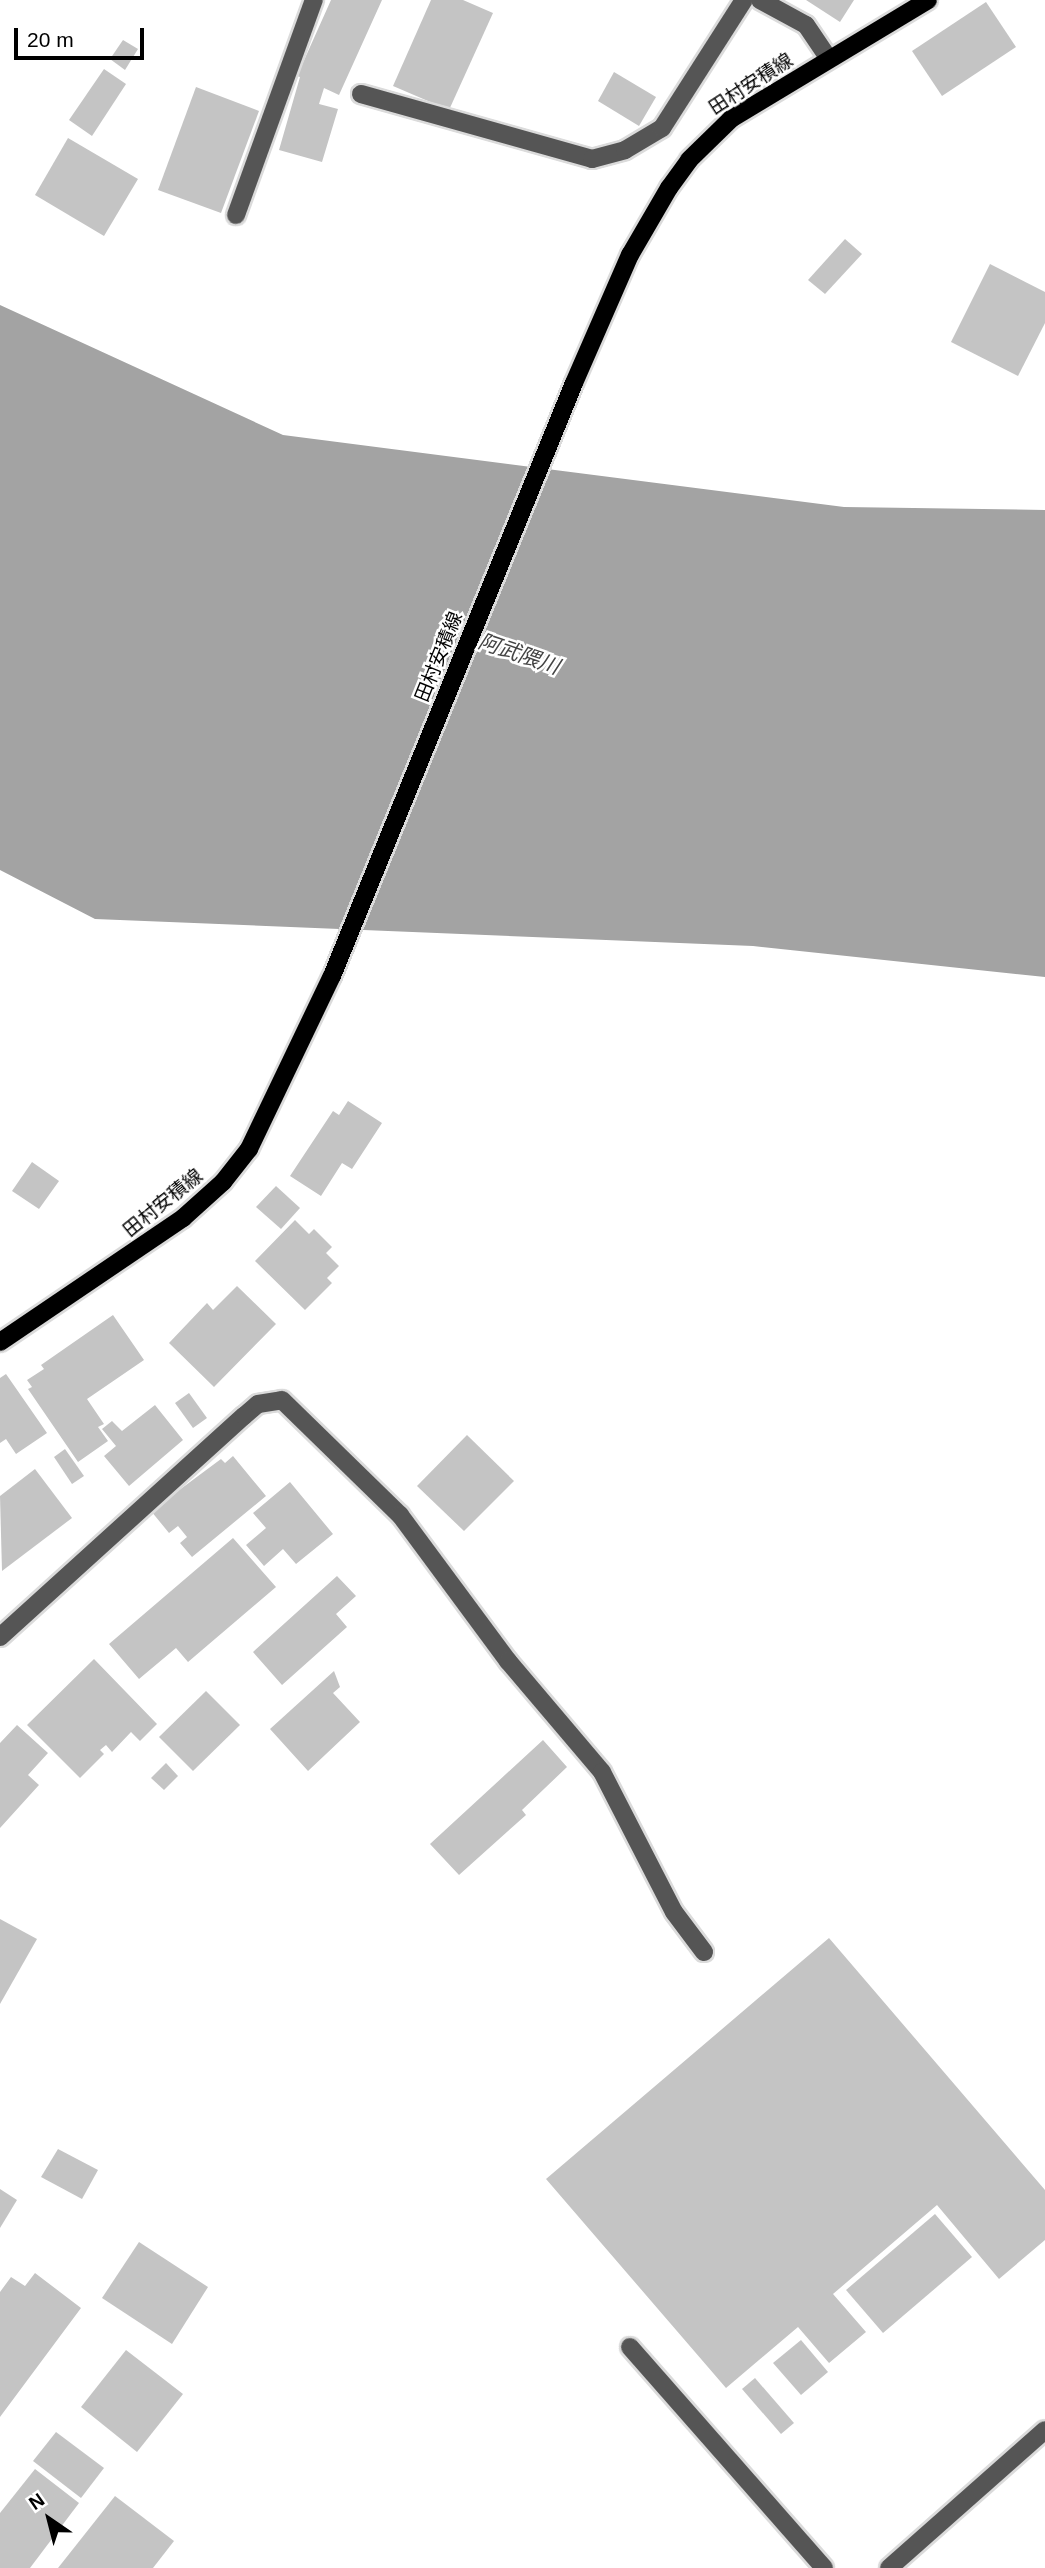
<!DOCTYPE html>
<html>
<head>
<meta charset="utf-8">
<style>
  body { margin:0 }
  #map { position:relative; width:1045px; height:2568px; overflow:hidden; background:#fff; font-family:Helvetica,"Noto Sans JP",sans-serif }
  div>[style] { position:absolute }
  .water>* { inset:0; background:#a3a3a3 }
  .building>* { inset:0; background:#c4c4c4 }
  .roads { filter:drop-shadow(2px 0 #dbdbdb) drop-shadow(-2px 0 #dbdbdb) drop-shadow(0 2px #dbdbdb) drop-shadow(0 -2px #dbdbdb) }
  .minor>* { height:18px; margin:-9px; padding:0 9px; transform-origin:9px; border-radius:9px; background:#555 }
  .major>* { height:18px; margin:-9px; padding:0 9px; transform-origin:9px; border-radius:9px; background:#000 }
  span { translate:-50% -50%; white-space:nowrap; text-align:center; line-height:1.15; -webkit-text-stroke:5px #fff; paint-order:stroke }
  .street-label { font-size:19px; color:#000 }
  .water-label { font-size:21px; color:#444; font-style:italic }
  .north { position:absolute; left:14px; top:2484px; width:70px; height:70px; -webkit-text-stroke:5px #fff; paint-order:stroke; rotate:325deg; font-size:19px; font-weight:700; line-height:28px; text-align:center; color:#000 }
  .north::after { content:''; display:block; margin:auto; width:24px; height:32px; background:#000; clip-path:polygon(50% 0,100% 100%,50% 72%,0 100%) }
  .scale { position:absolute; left:14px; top:28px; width:130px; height:32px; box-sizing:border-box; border:4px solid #000; border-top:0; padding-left:9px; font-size:21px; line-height:24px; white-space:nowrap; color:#000; -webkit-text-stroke:5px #fff; paint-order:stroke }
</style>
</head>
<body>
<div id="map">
  <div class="water">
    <div style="clip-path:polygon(0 305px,283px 435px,844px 507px,1045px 510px,1045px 977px,753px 946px,95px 919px,0 870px)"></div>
  </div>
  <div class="building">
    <div style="clip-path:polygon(331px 0,382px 0,339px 95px,324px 88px,319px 104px,338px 109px,322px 162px,279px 150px,300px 77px,297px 76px)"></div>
    <div style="clip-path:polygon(431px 0,463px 0,493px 13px,449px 110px,393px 86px)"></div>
    <div style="clip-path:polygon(806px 0,854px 0,840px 22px)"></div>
    <div style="clip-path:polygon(986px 2px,1016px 47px,942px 96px,912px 51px)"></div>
    <div style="clip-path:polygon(123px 40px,138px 49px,125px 70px,110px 59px)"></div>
    <div style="clip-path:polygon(104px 69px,126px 84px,92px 136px,69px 120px)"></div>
    <div style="clip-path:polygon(614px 72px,656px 97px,639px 126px,598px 101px)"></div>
    <div style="clip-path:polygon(196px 87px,259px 111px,221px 213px,158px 190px)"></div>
    <div style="clip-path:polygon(68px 138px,138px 179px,104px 236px,35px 195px)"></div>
    <div style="clip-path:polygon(845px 239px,862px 254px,825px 294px,808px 280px)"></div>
    <div style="clip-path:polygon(990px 264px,1045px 292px,1045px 323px,1018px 376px,951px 342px)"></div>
    <div style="clip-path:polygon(348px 1101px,382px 1123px,352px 1169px,342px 1163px,321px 1196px,290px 1176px,333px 1111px,339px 1115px)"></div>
    <div style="clip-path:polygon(32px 1162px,59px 1181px,39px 1209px,12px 1191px)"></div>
    <div style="clip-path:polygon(276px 1186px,300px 1208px,281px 1229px,256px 1207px)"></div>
    <div style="clip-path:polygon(295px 1220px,309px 1234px,314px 1229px,332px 1247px,326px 1253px,339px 1266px,327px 1278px,332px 1283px,305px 1310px,255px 1261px)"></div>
    <div style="clip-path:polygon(237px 1286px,276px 1324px,214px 1387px,169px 1343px,207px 1303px,213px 1310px)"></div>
    <div style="clip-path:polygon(113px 1315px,144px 1360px,87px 1399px,104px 1424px,98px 1427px,108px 1441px,78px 1462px,28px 1389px,32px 1387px,27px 1380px,44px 1369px,41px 1365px)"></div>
    <div style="clip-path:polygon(6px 1374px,47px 1433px,16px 1454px,6px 1439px,0 1443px,0 1378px)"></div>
    <div style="clip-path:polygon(189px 1393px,207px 1418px,193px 1428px,175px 1403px)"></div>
    <div style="clip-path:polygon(155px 1405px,183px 1440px,129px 1486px,104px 1456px,116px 1446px,102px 1429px,112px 1421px,122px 1431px)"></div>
    <div style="clip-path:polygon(467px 1435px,514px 1481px,464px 1531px,417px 1486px)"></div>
    <div style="clip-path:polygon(65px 1449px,84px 1476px,72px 1484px,54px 1457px)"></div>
    <div style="clip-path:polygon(233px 1456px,266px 1496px,192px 1557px,180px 1543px,187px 1537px,178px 1526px,169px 1533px,151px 1511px,221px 1459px,225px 1463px)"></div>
    <div style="clip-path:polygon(35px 1469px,72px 1518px,2px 1571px,0 1496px)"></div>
    <div style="clip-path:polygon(290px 1482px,333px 1534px,296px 1564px,283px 1549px,264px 1566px,246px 1545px,266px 1528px,253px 1513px)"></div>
    <div style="clip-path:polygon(233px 1538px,276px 1587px,188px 1662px,176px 1648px,139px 1679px,109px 1644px)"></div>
    <div style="clip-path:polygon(337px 1576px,356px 1596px,336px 1614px,347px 1627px,282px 1685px,253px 1652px)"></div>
    <div style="clip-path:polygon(94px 1659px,157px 1724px,140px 1741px,131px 1732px,112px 1752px,106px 1745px,100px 1750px,104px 1754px,80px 1778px,27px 1725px)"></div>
    <div style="clip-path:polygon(334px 1671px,340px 1687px,333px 1693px,360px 1722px,308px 1771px,270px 1729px)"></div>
    <div style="clip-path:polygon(206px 1691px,240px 1725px,193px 1771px,159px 1737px)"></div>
    <div style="clip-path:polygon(17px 1725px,48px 1753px,28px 1775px,39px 1785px,0 1828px,0 1743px)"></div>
    <div style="clip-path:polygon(543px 1740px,567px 1767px,522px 1810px,526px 1815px,459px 1875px,430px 1844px)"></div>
    <div style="clip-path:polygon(166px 1763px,178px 1776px,164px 1790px,151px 1778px)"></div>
    <div style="clip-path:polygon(0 1919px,37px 1939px,0 2004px)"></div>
    <div style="clip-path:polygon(829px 1938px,1045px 2190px,1045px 2240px,999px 2279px,937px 2205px,833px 2294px,866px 2332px,829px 2363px,798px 2327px,726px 2388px,546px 2179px)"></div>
    <div style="clip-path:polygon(58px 2149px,98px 2170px,82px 2199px,41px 2177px)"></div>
    <div style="clip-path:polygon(0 2189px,17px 2200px,0 2228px)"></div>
    <div style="clip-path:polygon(935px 2214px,972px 2257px,883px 2333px,846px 2290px)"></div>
    <div style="clip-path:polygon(139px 2242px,208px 2287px,172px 2344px,102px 2298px)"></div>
    <div style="clip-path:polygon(35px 2273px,81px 2308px,0 2417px,0 2292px,11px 2277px,25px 2286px)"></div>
    <div style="clip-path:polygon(801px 2340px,828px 2372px,801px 2395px,773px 2363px)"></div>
    <div style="clip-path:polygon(126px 2350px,183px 2394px,137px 2452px,81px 2407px)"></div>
    <div style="clip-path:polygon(755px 2378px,794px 2423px,781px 2434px,742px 2389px)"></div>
    <div style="clip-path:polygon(56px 2432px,104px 2468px,81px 2498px,33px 2461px)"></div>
    <div style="clip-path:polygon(35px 2469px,79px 2503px,30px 2568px,0 2568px,0 2513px)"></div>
    <div style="clip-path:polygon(115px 2496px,174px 2541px,153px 2568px,58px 2568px)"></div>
  </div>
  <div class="roads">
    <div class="minor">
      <div style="left:760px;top:0;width:52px;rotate:28.5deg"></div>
      <div style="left:806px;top:25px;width:41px;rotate:55.9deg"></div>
      <div style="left:361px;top:94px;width:240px;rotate:15.7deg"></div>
      <div style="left:592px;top:159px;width:34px;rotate:-15deg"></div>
      <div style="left:625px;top:150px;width:43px;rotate:-30.7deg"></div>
      <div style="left:662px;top:128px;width:152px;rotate:-57.4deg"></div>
      <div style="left:236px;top:215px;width:229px;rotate:-70.1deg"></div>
      <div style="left:0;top:1637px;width:329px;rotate:-42.2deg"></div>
      <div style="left:244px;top:1416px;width:18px;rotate:-41deg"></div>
      <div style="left:258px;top:1404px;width:24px;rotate:-9deg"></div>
      <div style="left:282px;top:1400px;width:165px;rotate:44.3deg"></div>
      <div style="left:400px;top:1515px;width:182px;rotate:53.5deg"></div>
      <div style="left:508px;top:1661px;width:145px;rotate:49.7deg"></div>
      <div style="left:602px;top:1772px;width:157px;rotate:62.8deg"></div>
      <div style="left:674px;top:1912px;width:50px;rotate:53.1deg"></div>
      <div style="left:630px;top:2347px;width:294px;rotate:48.7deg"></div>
      <div style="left:889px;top:2568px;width:208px;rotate:-41.5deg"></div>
    </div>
    <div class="major">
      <div style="left:0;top:1342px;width:221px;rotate:-34.1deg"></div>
      <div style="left:183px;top:1218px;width:54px;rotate:-42deg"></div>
      <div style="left:223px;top:1182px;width:42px;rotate:-51.8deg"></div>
      <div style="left:249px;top:1149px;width:192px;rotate:-64.4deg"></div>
      <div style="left:332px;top:976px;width:640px;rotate:-67.8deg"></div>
      <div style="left:574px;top:383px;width:140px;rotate:-66.4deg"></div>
      <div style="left:630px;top:255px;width:78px;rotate:-59.8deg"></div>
      <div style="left:669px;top:188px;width:34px;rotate:-54deg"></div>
      <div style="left:689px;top:160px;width:59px;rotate:-44.3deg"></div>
      <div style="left:731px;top:119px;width:230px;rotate:-31.1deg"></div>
    </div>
  </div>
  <div class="street-label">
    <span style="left:751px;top:84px;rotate:-33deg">田村安積線</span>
    <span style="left:439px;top:657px;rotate:-68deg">田村安積線</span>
    <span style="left:163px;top:1203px;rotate:-39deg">田村安積線</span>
  </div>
  <div class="water-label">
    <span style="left:519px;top:654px;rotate:19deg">阿武隈川</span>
  </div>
  <div class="north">N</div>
  <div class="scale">20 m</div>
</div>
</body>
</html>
